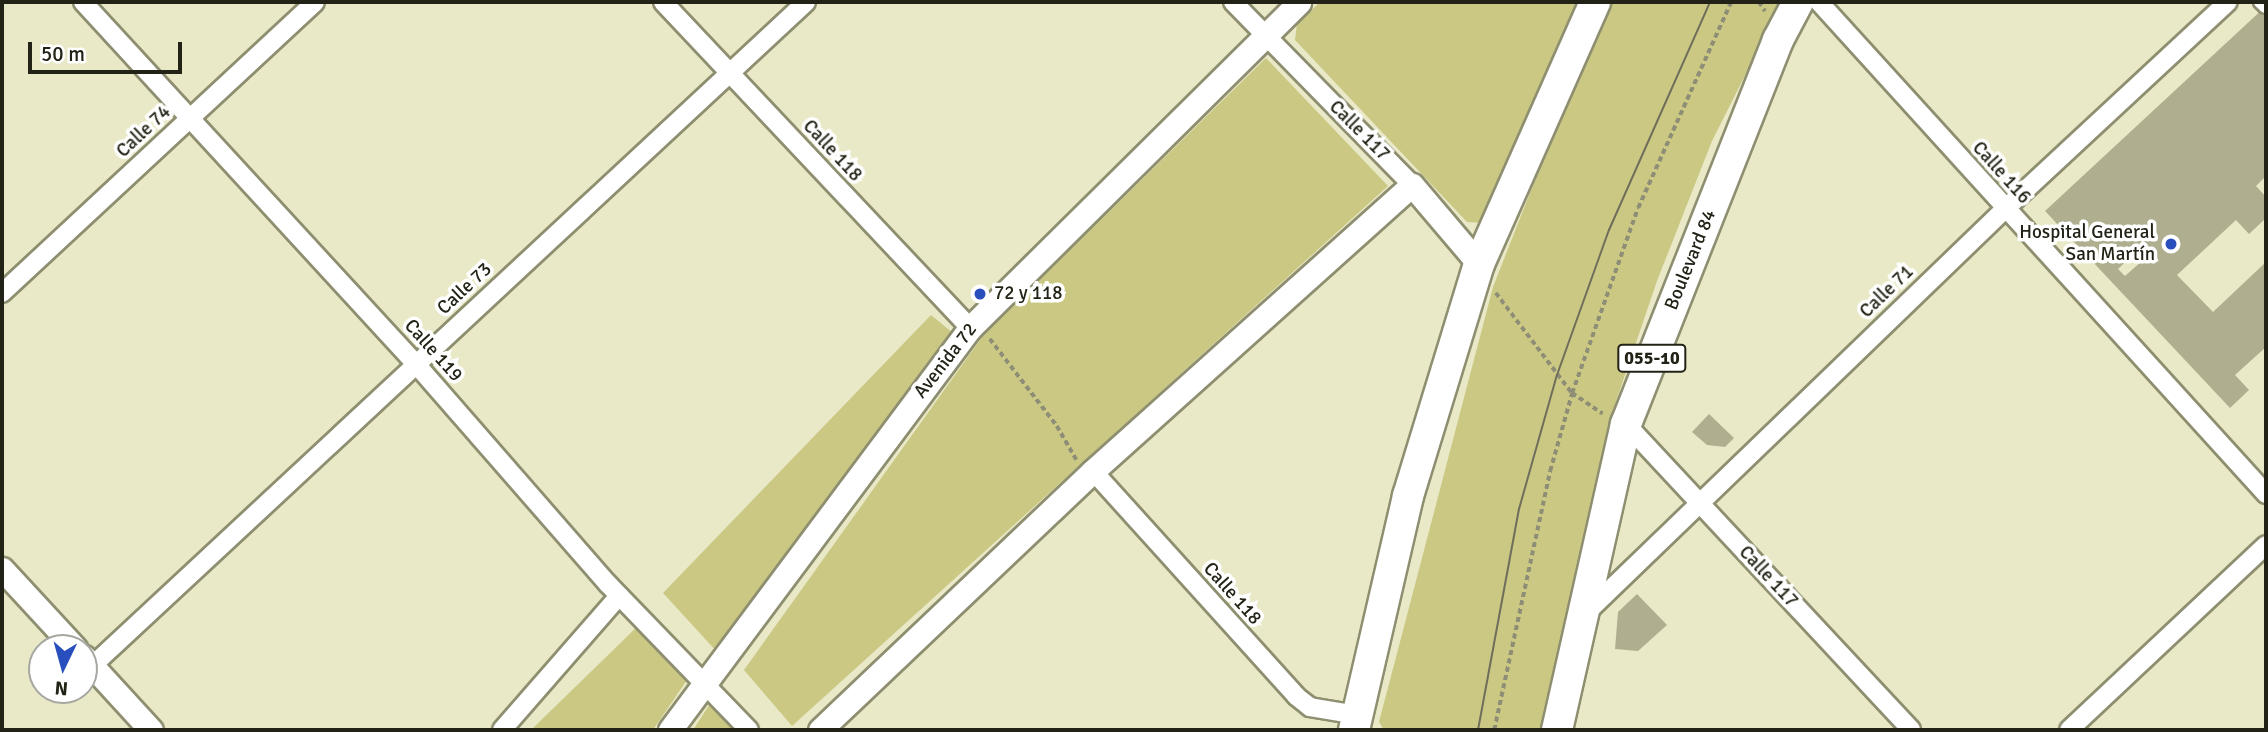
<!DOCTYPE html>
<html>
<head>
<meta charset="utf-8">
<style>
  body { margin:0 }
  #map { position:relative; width:2268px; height:732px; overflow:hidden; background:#e9e9c8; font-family:Signika,sans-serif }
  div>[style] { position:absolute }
  .green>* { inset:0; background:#cac883 }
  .building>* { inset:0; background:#afaf90 }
  .path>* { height:3.5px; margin-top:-1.75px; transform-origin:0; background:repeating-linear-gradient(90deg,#8e8e76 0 5px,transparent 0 8.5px) }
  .roads { filter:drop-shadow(2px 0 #8e8e70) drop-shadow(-2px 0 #8e8e70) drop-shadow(0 2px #8e8e70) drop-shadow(0 -2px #8e8e70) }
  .service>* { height:9px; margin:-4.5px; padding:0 4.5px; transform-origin:4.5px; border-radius:4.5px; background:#fff }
  .minor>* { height:18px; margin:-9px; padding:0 9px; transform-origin:9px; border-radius:9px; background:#fff }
  .tertiary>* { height:23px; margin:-11.5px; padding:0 11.5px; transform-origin:11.5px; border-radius:11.5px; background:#fff }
  .trunk>* { height:30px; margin:-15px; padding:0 15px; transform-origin:15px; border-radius:15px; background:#fff }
  .tram>* { height:2px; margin:-1px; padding:0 1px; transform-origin:1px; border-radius:1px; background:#6e6e5a }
  .dots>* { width:19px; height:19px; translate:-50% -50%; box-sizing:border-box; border:4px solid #fff; border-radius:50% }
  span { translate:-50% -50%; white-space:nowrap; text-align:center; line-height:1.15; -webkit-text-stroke:7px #fff; paint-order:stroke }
  .shield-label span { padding:2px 5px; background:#fff; border:2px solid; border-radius:5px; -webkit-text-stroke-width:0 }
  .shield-label { font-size:18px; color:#222216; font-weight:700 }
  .street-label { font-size:19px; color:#222216 }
  .poi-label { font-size:19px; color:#222216 }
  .right { translate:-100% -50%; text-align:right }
  .left { translate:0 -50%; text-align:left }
  .frame { position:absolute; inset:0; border:4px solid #222216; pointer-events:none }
  .north { position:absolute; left:28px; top:634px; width:70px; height:70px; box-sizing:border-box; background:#fff; border:2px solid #a7a7a2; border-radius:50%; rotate:185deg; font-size:19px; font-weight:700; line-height:28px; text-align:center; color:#222216 }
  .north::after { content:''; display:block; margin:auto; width:24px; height:32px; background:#294ebd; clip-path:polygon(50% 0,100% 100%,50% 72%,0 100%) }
  .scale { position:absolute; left:28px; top:42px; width:154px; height:32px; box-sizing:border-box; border:4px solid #222216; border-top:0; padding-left:9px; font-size:21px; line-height:24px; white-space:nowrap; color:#222216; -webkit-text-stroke:5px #fff; paint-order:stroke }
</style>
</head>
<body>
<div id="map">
  <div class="green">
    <div style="clip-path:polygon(1320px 2px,1584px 2px,1484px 223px,1467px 222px,1295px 40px,1297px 24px)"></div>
    <div style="clip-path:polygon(1613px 2px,1782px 2px,1712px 141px,1657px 281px,1610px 419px,1543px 730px,1384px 730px,1379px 722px,1493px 287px,1572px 86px)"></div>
    <div style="clip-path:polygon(1266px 58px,1388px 186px,792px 726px,744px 670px,985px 333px)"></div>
    <div style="clip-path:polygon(931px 315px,953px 333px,718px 653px,663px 593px)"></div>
    <div style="clip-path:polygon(642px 622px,689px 677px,653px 730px,531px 730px)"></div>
    <div style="clip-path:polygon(715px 696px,744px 730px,693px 730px)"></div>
  </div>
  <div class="building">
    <div style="clip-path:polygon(evenodd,2266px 6px,2266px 176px,2256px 186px,2266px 197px,2266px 218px,2249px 234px,2236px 220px,2177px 275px,2213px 312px,2266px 262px,2266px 347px,2235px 375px,2249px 390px,2230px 408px,2045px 211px,2266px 6px,2135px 253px,2142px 261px,2125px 276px,2118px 269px,2135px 253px)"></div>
    <div style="clip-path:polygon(1709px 414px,1734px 438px,1725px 447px,1707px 445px,1692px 432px)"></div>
    <div style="clip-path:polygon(1637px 594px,1667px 625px,1638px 651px,1615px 649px,1618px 612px)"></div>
  </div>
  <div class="path">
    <div style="left:1759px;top:2px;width:11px;rotate:56deg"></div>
    <div style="left:1496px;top:293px;width:126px;rotate:52.8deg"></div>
    <div style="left:1572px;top:393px;width:37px;rotate:34deg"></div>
    <div style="left:990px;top:339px;width:110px;rotate:52.4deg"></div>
    <div style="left:1057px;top:426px;width:39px;rotate:60deg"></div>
    <div style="left:1494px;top:730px;width:265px;rotate:-77.8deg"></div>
    <div style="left:1550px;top:471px;width:81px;rotate:-74.2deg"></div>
    <div style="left:1572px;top:393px;width:196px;rotate:-70.4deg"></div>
    <div style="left:1638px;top:208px;width:226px;rotate:-65.7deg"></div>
  </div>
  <div class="roads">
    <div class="service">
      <div style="left:2258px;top:2px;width:8px;rotate:45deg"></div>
    </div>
    <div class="minor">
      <div style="left:83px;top:2px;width:492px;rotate:47.4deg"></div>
      <div style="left:416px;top:364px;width:292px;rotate:48.9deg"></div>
      <div style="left:608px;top:584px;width:203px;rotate:46deg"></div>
      <div style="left:663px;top:2px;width:448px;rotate:46.7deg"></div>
      <div style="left:1233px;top:2px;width:256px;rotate:45.6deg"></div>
      <div style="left:1819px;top:2px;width:665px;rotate:47.74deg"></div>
      <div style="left:2px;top:293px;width:427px;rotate:-42.9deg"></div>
      <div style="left:1626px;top:424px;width:418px;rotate:47deg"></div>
      <div style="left:1093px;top:471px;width:303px;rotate:47.9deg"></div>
      <div style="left:1296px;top:696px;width:18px;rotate:38deg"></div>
      <div style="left:1310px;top:707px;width:49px;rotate:9.5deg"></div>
      <div style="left:1586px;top:613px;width:582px;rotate:-43.96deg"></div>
      <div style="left:2005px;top:209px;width:304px;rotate:-42.9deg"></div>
      <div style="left:92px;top:666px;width:975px;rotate:-42.92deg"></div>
      <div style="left:502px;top:730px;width:178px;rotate:-48.9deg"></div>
      <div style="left:2069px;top:730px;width:270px;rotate:-43.2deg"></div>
    </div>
    <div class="tertiary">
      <div style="left:2px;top:569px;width:108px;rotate:47.3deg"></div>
      <div style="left:84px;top:657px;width:99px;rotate:47.5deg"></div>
      <div style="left:670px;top:730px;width:502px;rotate:-53.27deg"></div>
      <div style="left:970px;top:328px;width:463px;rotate:-44.7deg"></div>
      <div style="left:820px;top:730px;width:376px;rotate:-43.5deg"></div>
      <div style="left:1093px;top:471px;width:428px;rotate:-41.9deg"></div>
      <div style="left:1412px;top:185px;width:104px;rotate:49.7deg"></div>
    </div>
    <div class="trunk">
      <div style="left:1354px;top:730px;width:240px;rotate:-77deg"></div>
      <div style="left:1408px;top:496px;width:243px;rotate:-73deg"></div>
      <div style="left:1479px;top:264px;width:287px;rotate:-66.1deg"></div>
      <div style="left:1557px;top:730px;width:314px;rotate:-77.3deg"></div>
      <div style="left:1626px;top:424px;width:413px;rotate:-68.4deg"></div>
      <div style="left:1778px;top:40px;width:43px;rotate:-62.2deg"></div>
    </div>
  </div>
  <div class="tram">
    <div style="left:1478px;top:730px;width:225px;rotate:-79.5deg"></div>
    <div style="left:1519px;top:509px;width:139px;rotate:-74.2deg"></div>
    <div style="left:1557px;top:375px;width:154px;rotate:-70.3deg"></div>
    <div style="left:1609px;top:230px;width:249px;rotate:-66.1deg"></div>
  </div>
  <div class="dots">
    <div style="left:2171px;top:244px;background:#294ebd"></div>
    <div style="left:980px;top:294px;background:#294ebd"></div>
  </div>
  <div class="shield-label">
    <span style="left:1652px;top:358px">055-10</span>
  </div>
  <div class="street-label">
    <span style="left:1359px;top:131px;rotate:45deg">Calle 117</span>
    <span style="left:144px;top:132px;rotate:-43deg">Calle 74</span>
    <span style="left:832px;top:151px;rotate:47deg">Calle 118</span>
    <span style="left:2001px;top:173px;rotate:48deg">Calle 116</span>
    <span style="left:1691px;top:260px;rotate:-68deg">Boulevard 84</span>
    <span style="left:465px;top:289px;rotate:-43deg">Calle 73</span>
    <span style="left:1887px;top:292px;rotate:-44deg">Calle 71</span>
    <span style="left:433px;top:351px;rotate:48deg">Calle 119</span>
    <span style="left:946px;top:361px;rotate:-52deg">Avenida 72</span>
    <span style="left:1768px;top:577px;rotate:47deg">Calle 117</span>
    <span style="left:1232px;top:594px;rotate:48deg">Calle 118</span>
  </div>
  <div class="poi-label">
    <span class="right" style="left:2155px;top:244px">Hospital General<br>San Martín</span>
    <span class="left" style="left:994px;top:294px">72 y 118</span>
  </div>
  <div class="frame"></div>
  <div class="north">N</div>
  <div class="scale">50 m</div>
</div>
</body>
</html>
